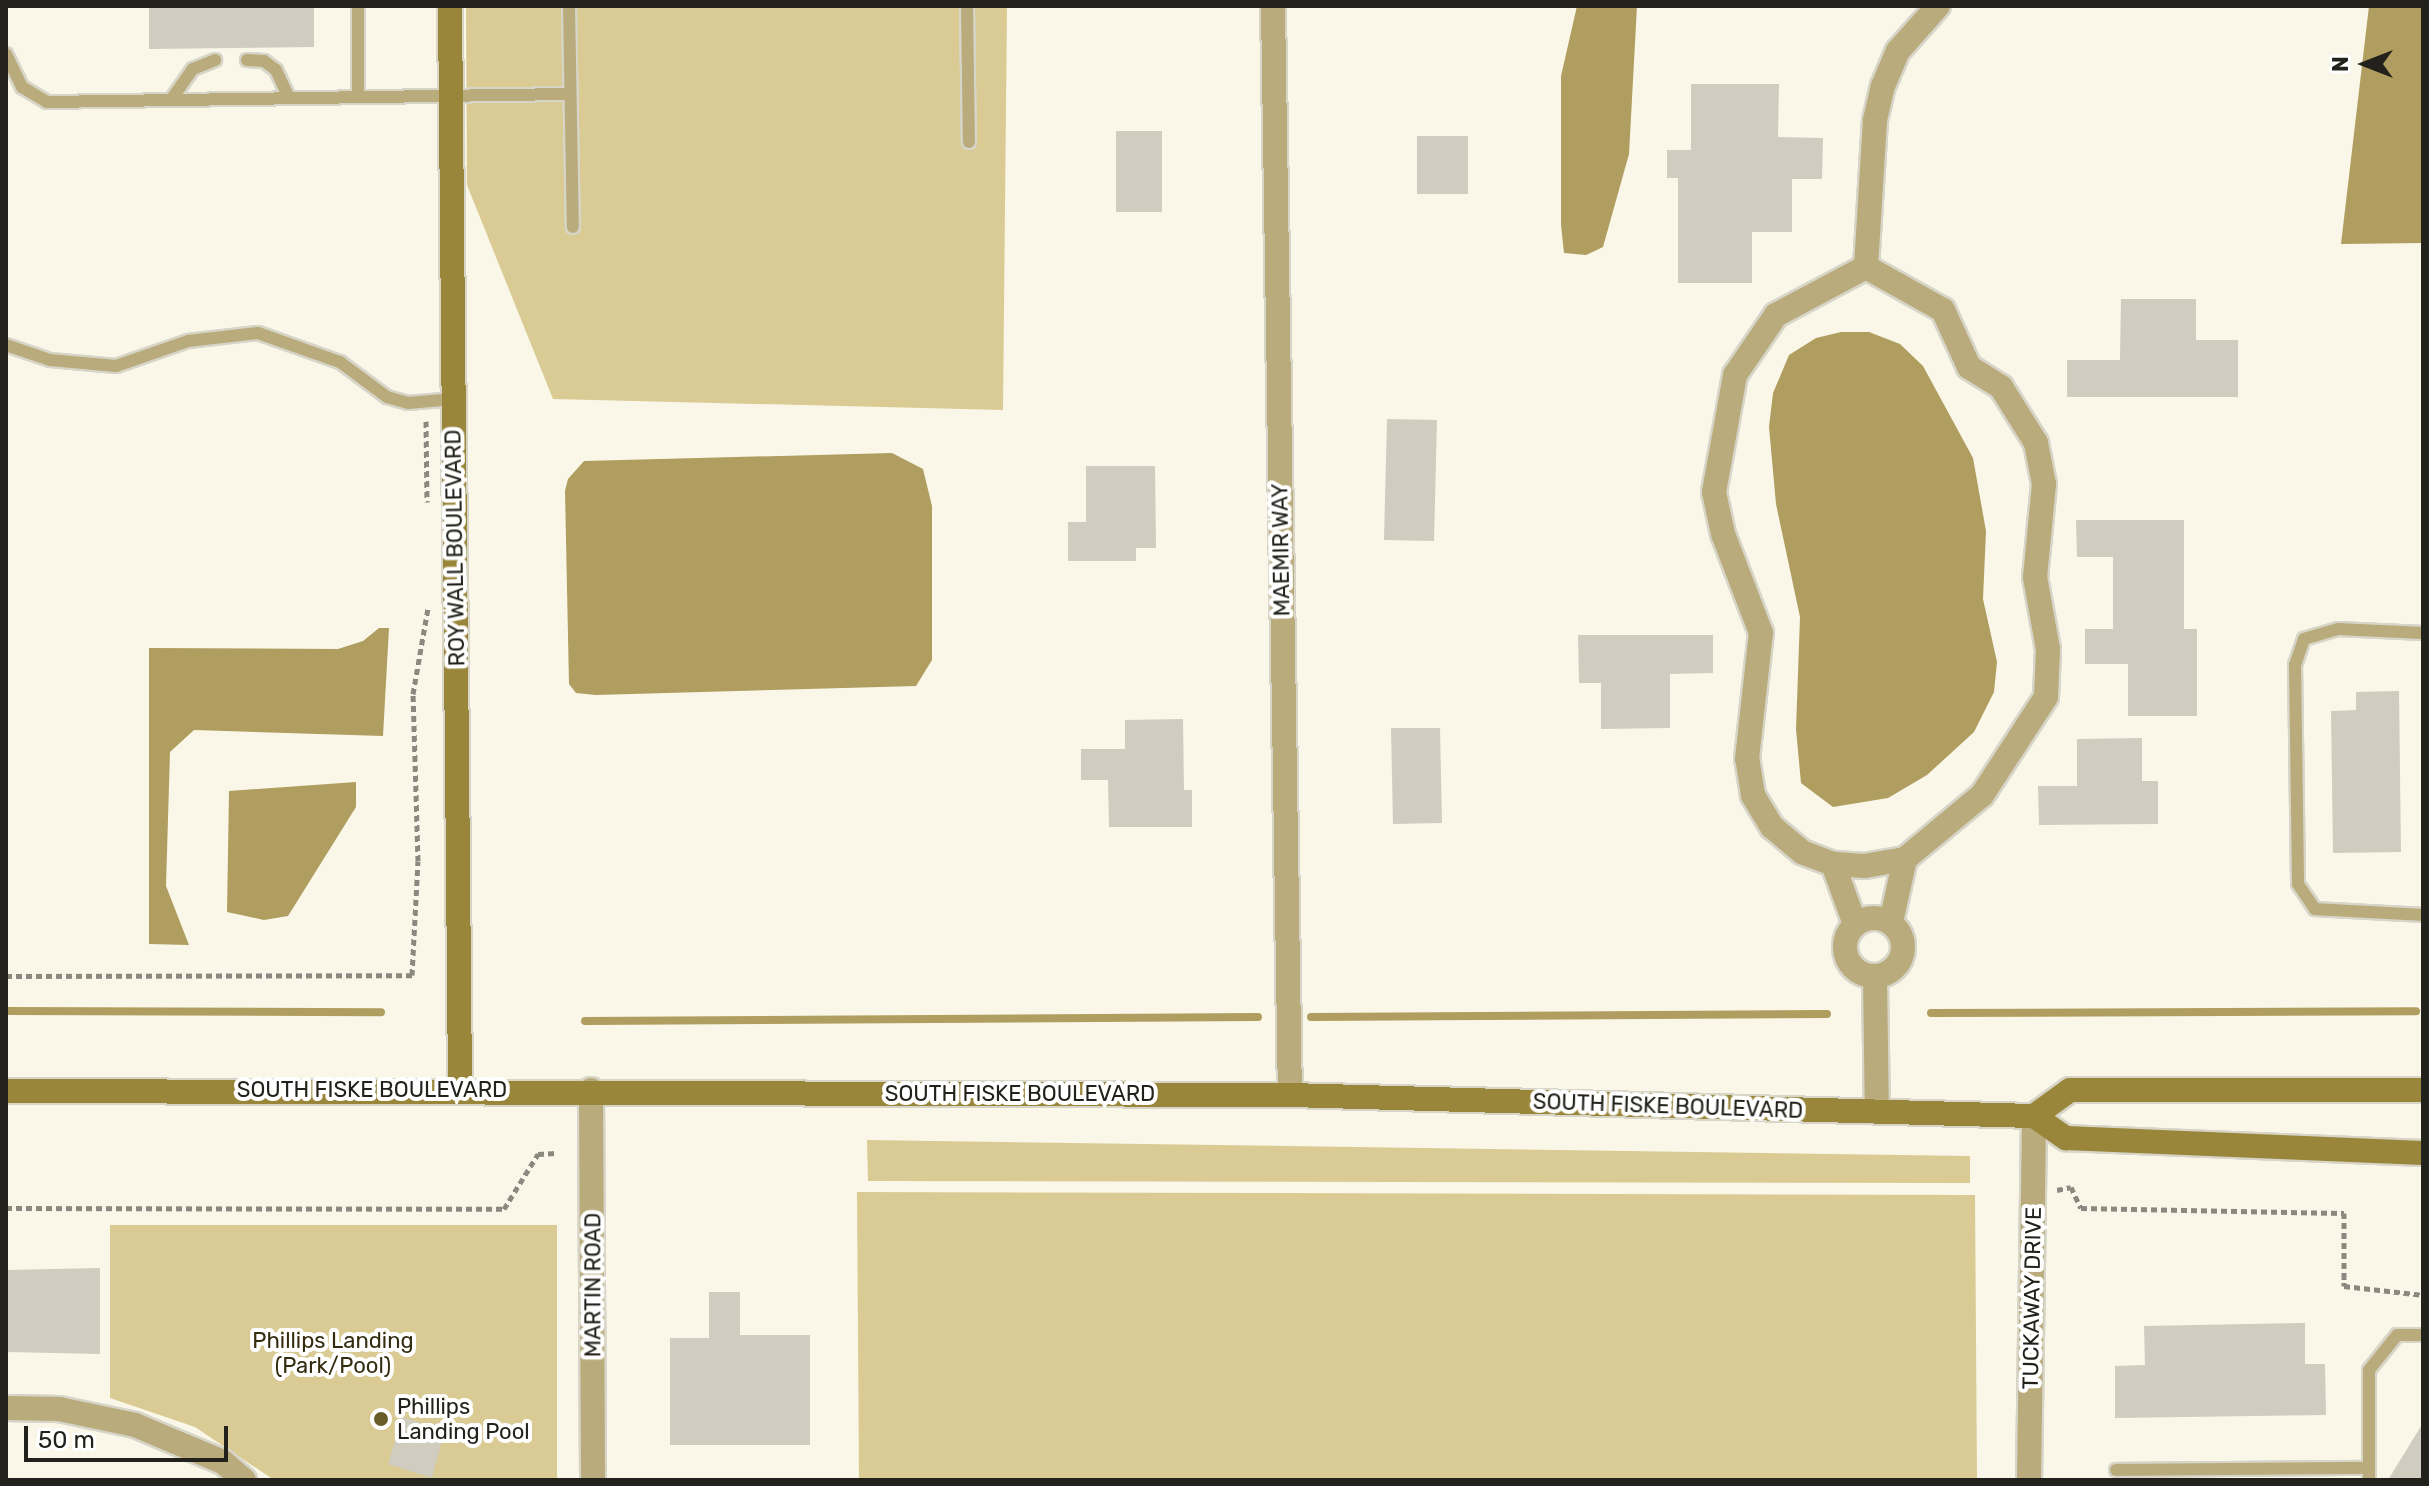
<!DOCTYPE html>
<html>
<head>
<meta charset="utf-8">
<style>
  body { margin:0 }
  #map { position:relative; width:2429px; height:1486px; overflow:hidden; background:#faf7e9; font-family:Rubik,sans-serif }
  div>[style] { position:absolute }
  .green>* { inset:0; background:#dacb94 }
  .water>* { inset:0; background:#af9e5f }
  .stream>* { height:8px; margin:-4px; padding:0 4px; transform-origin:4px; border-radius:4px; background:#af9e5f }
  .building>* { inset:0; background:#d0ccbf }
  .path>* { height:5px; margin-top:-2.5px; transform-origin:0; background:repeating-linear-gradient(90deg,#8a887f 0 6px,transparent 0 10px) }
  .roads { filter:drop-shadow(2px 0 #d7d5c8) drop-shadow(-2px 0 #d7d5c8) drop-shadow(0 2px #d7d5c8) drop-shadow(0 -2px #d7d5c8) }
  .lane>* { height:12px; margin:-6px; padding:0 6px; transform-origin:6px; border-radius:6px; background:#b9ab7c }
  .street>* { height:24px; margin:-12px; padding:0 12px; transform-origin:12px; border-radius:12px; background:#b9ab7c }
  .street>.ring { margin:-12px; padding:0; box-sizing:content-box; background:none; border:24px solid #b9ab7c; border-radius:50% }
  .secondary>* { height:24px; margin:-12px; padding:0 12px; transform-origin:12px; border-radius:12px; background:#9a863a }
  .dots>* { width:22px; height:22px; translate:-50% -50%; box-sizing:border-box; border:4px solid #fff; border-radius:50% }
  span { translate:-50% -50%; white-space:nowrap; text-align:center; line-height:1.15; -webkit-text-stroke:8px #fff; paint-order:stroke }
  .street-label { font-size:22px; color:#22211c }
  .park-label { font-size:22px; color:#342c0f }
  .poi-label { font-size:22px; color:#22211c }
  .left { translate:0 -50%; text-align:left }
  .frame { position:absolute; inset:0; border:8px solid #22211c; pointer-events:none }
  .north { position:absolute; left:2325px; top:24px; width:80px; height:80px; -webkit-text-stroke:6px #fff; paint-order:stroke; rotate:270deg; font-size:22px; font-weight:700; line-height:32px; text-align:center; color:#22211c }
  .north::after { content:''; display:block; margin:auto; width:28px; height:36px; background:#22211c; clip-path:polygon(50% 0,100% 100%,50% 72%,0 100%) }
  .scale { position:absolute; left:24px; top:1426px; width:204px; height:36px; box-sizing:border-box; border:4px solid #22211c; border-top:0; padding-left:10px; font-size:24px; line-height:28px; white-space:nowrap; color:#22211c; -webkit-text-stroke:6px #fff; paint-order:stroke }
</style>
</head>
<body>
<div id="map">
  <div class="green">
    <div style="clip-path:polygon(466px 6px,1007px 6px,1003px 410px,553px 399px,467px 185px)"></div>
    <div style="clip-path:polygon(867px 1140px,1970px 1156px,1970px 1183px,868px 1181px)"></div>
    <div style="clip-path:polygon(857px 1192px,1975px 1195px,1977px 1480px,859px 1480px)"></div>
    <div style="clip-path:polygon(110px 1225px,557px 1225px,557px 1480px,274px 1480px,195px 1427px,110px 1398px)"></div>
  </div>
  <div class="water">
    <div style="clip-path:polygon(1577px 6px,1637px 6px,1629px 154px,1603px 247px,1586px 255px,1564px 253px,1561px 225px,1561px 76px)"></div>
    <div style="clip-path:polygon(2369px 6px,2423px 6px,2423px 243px,2341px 244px)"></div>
    <div style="clip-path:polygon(1841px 332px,1869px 332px,1900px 344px,1923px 366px,1973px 458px,1986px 531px,1983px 599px,1997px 662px,1994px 692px,1974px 732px,1927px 775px,1888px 798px,1833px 807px,1801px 783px,1796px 729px,1800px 617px,1776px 504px,1769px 427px,1773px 393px,1789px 355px,1816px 338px)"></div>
    <div style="clip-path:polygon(892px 453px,923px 469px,932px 506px,932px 660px,916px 686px,596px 695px,576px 693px,569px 684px,565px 491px,568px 479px,584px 461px)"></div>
    <div style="clip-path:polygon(379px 628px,389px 628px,383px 736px,194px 730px,170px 752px,166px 886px,189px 945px,149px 944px,149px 648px,338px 649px,363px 641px)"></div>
    <div style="clip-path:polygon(356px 782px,356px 807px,288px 916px,264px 920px,227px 912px,229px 791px)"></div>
  </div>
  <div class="stream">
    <div style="left:6px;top:1011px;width:375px;rotate:0.2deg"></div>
    <div style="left:1931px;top:1013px;width:485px;rotate:-0.2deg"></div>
    <div style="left:1311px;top:1017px;width:516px;rotate:-0.33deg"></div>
    <div style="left:585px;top:1021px;width:673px;rotate:-0.34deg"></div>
  </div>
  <div class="building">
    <div style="clip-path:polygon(149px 6px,314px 6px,314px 47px,149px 49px)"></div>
    <div style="clip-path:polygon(1691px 84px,1779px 84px,1778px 137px,1823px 138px,1822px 179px,1792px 179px,1792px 232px,1752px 232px,1752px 283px,1678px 283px,1678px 178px,1667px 178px,1667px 150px,1691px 150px)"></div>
    <div style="clip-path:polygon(1116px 131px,1162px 131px,1162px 212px,1116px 212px)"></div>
    <div style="clip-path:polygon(1417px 136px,1468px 136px,1468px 194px,1417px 194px)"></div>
    <div style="clip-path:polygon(2121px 299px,2196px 299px,2196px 340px,2238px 340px,2238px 397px,2067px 397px,2067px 360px,2120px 360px)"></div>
    <div style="clip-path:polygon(1387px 419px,1437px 420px,1434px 541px,1384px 540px)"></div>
    <div style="clip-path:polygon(1086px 466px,1155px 466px,1156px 548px,1136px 548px,1136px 561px,1068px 561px,1068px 522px,1086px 522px)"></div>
    <div style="clip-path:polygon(2076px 520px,2184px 520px,2184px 629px,2197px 629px,2197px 716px,2128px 716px,2128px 664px,2085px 664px,2085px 629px,2113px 629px,2113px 557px,2077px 557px)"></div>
    <div style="clip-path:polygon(1578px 635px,1713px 635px,1713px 673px,1670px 674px,1670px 728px,1601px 729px,1601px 683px,1579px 683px)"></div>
    <div style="clip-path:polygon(2399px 691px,2401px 852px,2333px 853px,2331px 711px,2356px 710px,2356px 692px)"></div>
    <div style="clip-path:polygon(1183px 719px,1184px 790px,1192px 790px,1192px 827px,1109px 827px,1108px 780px,1081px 780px,1081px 749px,1125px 749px,1125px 720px)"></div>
    <div style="clip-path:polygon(1391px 728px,1440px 728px,1442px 823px,1393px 824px)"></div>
    <div style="clip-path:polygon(2142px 738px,2142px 781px,2158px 781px,2158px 824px,2039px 825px,2038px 786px,2077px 786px,2077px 739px)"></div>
    <div style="clip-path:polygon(100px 1268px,100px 1354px,6px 1352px,6px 1270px)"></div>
    <div style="clip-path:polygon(709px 1292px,740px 1292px,740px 1335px,810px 1335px,810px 1445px,670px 1445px,670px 1338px,709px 1338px)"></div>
    <div style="clip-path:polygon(2305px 1323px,2305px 1364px,2325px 1364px,2326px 1415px,2115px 1418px,2115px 1366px,2145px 1365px,2144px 1326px)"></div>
    <div style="clip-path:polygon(402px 1417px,445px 1430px,432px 1478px,388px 1464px)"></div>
    <div style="clip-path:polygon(2423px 1423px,2423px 1480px,2388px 1480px)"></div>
  </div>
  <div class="path">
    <div style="left:426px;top:421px;width:81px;rotate:89.3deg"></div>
    <div style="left:6px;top:976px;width:406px;rotate:-0.1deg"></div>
    <div style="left:412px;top:975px;width:114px;rotate:-87deg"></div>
    <div style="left:418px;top:861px;width:167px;rotate:-91.7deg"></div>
    <div style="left:413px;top:694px;width:87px;rotate:-80.1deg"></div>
    <div style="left:2057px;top:1190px;width:14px;rotate:-12deg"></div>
    <div style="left:2071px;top:1187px;width:23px;rotate:65deg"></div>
    <div style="left:2081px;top:1208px;width:263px;rotate:1.1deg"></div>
    <div style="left:2344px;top:1213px;width:73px;rotate:90deg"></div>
    <div style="left:2344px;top:1286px;width:80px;rotate:6.5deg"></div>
    <div style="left:6px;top:1208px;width:498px;rotate:0.1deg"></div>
    <div style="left:504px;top:1209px;width:65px;rotate:-58.3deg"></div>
    <div style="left:538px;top:1154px;width:19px;rotate:-3deg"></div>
  </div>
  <div class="roads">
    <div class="lane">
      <div style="left:358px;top:6px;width:91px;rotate:90deg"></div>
      <div style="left:569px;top:6px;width:221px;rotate:89deg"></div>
      <div style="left:967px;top:6px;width:136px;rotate:89.2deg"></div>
      <div style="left:6px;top:54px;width:37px;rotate:64deg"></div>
      <div style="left:22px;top:87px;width:29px;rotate:31deg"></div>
      <div style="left:47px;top:102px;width:523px;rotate:-0.88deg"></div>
      <div style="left:247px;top:60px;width:17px;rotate:3deg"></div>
      <div style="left:264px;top:61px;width:15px;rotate:37deg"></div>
      <div style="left:276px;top:70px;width:31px;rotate:65deg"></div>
      <div style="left:171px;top:100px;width:38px;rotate:-55deg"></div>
      <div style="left:193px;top:69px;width:24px;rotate:-22deg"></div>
      <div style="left:6px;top:345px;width:46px;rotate:18.8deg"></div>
      <div style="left:50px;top:360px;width:66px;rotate:5.2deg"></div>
      <div style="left:116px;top:366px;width:76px;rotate:-19.1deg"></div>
      <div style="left:188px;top:341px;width:70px;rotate:-6.5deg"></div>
      <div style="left:258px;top:333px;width:87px;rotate:19.5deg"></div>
      <div style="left:340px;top:362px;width:59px;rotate:36.7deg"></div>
      <div style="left:387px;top:397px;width:22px;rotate:16deg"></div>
      <div style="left:408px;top:403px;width:46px;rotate:-5deg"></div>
      <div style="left:2423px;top:633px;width:85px;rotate:-177.3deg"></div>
      <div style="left:2338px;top:629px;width:35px;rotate:164deg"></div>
      <div style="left:2304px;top:639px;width:28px;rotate:109deg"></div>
      <div style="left:2295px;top:665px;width:219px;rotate:89.2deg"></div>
      <div style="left:2298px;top:884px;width:30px;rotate:56deg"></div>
      <div style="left:2315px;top:909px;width:108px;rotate:3.2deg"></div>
      <div style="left:2116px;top:1470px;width:253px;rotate:-0.5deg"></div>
      <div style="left:2369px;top:1480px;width:110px;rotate:-90deg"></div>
      <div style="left:2369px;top:1370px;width:45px;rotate:-51.3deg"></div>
      <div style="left:2397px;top:1335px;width:26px"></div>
    </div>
    <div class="street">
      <div style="left:1273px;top:6px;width:1089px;rotate:89.11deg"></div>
      <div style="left:1866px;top:267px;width:88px;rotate:29.2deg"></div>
      <div style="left:1943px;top:310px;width:63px;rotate:65.5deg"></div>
      <div style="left:1969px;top:367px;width:38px;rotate:32deg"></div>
      <div style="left:2001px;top:387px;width:66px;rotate:58deg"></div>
      <div style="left:2036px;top:443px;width:42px;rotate:79deg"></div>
      <div style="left:2044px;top:484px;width:93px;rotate:95.5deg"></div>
      <div style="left:2035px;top:577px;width:73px;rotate:79.8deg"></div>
      <div style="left:2048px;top:649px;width:48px;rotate:92.4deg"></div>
      <div style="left:2046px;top:697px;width:117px;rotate:123.1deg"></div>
      <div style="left:1982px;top:795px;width:100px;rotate:140.3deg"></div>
      <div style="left:1905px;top:859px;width:42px;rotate:170.3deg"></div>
      <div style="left:1864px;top:866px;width:31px;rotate:-176deg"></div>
      <div style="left:1833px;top:864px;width:33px;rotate:-159deg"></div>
      <div style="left:1802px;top:852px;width:39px;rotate:-140deg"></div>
      <div style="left:1772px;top:827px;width:37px;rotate:-121deg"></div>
      <div style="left:1753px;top:795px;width:36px;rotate:-99deg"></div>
      <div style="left:1747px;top:759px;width:127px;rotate:-83.7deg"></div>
      <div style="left:1761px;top:633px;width:106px;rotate:-111deg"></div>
      <div style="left:1723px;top:534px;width:43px;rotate:-102.1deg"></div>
      <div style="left:1714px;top:492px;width:119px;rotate:-79.8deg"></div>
      <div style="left:1735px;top:375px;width:73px;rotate:-55.7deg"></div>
      <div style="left:1776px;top:315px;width:102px;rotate:-28.1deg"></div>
      <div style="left:1866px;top:267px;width:147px;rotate:-86.5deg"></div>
      <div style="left:1875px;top:120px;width:35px;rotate:-77deg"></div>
      <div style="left:1883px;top:86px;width:38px;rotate:-67deg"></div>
      <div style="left:1898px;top:51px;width:60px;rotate:-48.4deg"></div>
      <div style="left:1833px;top:864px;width:64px;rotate:69.9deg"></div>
      <div class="ring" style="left:1845px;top:918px;width:34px;height:34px"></div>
      <div style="left:1891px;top:922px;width:65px;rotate:-77.5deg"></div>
      <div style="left:1875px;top:977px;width:135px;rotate:89.2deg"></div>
      <div style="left:591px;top:1090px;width:390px;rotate:89.7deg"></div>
      <div style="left:6px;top:1408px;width:53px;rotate:1.1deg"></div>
      <div style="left:59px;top:1409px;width:78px;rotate:11.9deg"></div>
      <div style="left:135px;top:1425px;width:95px;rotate:22.8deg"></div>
      <div style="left:223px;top:1462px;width:28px;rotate:41deg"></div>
      <div style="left:2029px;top:1480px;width:364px;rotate:-89.2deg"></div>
    </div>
    <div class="secondary">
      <div style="left:450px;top:6px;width:1084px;rotate:89.47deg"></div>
      <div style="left:6px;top:1091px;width:1284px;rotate:0.18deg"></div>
      <div style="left:1290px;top:1095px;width:744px;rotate:1.62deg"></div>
      <div style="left:2034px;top:1116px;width:39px;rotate:35deg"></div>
      <div style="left:2066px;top:1138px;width:357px;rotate:2.4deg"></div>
      <div style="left:2034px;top:1116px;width:44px;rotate:-35.8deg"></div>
      <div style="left:2070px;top:1090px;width:353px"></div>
    </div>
  </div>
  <div class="dots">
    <div style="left:381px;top:1419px;background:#6a5c2a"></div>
  </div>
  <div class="street-label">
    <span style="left:455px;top:548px;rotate:-91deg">ROY WALL BOULEVARD</span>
    <span style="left:1281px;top:550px;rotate:-91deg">MAEMIR WAY</span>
    <span style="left:372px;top:1090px">SOUTH FISKE BOULEVARD</span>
    <span style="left:1020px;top:1094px">SOUTH FISKE BOULEVARD</span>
    <span style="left:1668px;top:1106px;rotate:2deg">SOUTH FISKE BOULEVARD</span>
    <span style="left:593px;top:1285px;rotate:-90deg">MARTIN ROAD</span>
    <span style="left:2032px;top:1298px;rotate:-89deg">TUCKAWAY DRIVE</span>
  </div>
  <div class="park-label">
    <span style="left:333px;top:1353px">Phillips Landing<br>(Park/Pool)</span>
  </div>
  <div class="poi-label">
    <span class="left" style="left:397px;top:1419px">Phillips<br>Landing Pool</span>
  </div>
  <div class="frame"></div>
  <div class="north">N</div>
  <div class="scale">50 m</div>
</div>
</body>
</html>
